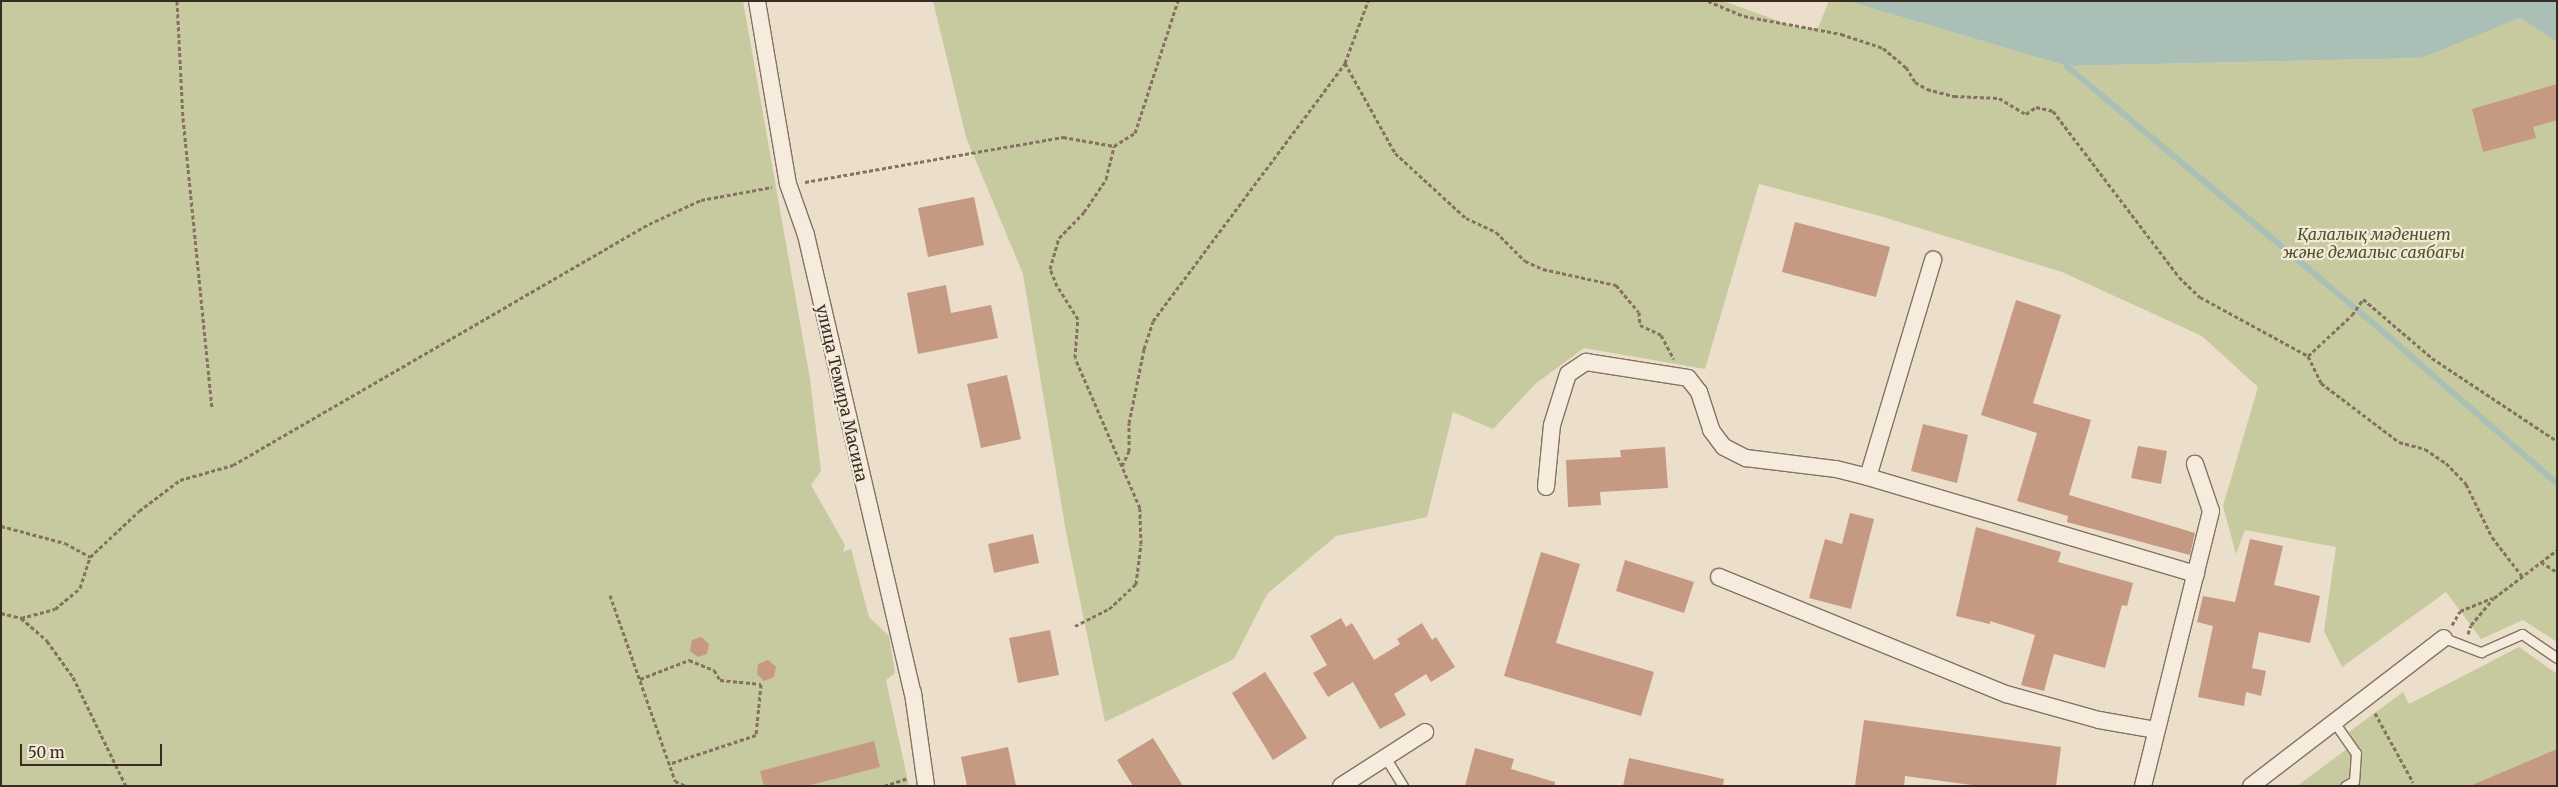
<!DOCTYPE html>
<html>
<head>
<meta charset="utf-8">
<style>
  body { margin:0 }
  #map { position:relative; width:2558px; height:787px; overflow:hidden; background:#ebdeca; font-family:Merriweather,serif }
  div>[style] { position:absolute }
  .green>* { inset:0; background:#c7c99e }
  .water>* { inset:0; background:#aac0b7 }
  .stream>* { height:5.5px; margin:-2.75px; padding:0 2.75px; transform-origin:2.75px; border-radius:2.75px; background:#aac0b7 }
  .building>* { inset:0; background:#c69983 }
  .path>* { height:3px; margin-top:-1.5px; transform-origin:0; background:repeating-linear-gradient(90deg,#867160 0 4px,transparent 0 6.5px) }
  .roads { filter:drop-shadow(1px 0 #867160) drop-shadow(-1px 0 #867160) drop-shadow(0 1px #867160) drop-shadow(0 -1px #867160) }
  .service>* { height:9px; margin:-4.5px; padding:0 4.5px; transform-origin:4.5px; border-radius:4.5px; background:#f6ecdd }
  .minor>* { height:16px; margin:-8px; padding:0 8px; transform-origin:8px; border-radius:8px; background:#f6ecdd }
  span { translate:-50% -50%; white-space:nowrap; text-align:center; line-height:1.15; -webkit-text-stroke:4.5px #f3e9d9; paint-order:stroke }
  .park-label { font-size:16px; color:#4c532a; font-style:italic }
  .street-label { font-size:16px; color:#382b22 }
  .frame { position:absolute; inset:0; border:2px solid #382b22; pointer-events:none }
  .scale { position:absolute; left:20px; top:744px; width:142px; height:22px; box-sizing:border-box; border:2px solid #382b22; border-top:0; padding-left:6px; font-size:15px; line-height:18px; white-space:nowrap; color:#382b22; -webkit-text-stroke:4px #f3e9d9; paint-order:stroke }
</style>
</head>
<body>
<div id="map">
  <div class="green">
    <div style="clip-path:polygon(1px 1px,743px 1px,810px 379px,821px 471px,811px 485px,845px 545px,843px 552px,851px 549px,869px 617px,889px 636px,895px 673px,886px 680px,909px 786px,1px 786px)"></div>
    <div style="clip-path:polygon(933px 1px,1723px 1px,1798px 28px,1818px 28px,1829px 1px,1847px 1px,2067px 66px,2422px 58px,2520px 18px,2557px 42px,2557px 642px,2523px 620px,2481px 639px,2446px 592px,2342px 667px,2324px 631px,2336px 547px,2245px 530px,2236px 554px,2223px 506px,2258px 387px,2202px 336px,2062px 272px,1880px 216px,1759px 184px,1705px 369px,1584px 348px,1535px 384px,1493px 429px,1453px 412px,1427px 517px,1336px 536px,1267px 594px,1234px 659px,1105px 722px,1066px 532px,1023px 274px,966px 137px)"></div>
    <div style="clip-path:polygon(2519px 647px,2557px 674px,2557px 786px,2297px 786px,2355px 743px,2349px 732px,2403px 692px,2409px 704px)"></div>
  </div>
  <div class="water">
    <div style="clip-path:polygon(1847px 1px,2557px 1px,2557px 42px,2520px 18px,2422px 58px,2067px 66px)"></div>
  </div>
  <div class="stream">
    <div style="left:2067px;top:66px;width:406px;rotate:40deg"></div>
    <div style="left:2378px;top:327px;width:237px;rotate:41.1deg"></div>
  </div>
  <div class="building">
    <div style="clip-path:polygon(2557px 84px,2557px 120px,2533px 127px,2536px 138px,2483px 152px,2472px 109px)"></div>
    <div style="clip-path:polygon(974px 197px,984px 245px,928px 257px,918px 208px)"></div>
    <div style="clip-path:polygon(1795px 222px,1890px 247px,1876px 297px,1782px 272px)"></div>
    <div style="clip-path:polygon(946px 285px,951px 313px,991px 305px,998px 338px,918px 354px,907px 293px)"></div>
    <div style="clip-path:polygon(2016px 300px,2061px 315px,2033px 403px,2091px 420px,2069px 495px,2195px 533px,2190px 555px,2067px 522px,2068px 516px,2017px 501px,2037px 433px,1981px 415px)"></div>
    <div style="clip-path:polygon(1007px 375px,1021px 439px,981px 448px,967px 384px)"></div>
    <div style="clip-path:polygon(1923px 424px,1968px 435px,1957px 483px,1911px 471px)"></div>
    <div style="clip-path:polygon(2138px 446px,2167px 451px,2161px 484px,2131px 478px)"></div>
    <div style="clip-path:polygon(1665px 447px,1668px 488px,1600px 492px,1601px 505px,1568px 507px,1566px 460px,1621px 457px,1620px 450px)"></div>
    <div style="clip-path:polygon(1850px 513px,1874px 519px,1851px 609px,1809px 598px,1825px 539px,1842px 544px)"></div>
    <div style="clip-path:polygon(1976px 527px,2061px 552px,2058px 562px,2133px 583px,2127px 606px,2122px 605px,2105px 668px,2054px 654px,2044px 691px,2021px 685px,2035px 635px,1990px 621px,1990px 624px,1956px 616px)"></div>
    <div style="clip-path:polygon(1033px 534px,1039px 563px,994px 573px,988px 544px)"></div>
    <div style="clip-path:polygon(2250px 539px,2283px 546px,2274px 585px,2320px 596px,2310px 643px,2259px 632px,2252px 668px,2266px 671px,2261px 696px,2246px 692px,2244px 706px,2198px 697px,2213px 626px,2197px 622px,2203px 596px,2235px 602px)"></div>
    <div style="clip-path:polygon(1541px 552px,1580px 564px,1556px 643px,1654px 672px,1641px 716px,1504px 676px)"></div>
    <div style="clip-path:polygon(1625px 560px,1694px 582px,1684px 613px,1616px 591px)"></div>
    <div style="clip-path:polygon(1341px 618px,1346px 627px,1352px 623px,1374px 660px,1400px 644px,1397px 639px,1422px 623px,1432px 640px,1436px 637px,1455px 667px,1431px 682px,1426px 674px,1394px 694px,1406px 715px,1380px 729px,1353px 682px,1328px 697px,1313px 673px,1327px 665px,1310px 636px)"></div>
    <div style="clip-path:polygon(1050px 630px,1059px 675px,1018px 683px,1009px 638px)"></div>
    <div style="clip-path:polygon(701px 637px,709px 644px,707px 654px,698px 657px,690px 651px,692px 640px)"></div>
    <div style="clip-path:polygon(768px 660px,776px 667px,774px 677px,764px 681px,757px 674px,758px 664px)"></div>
    <div style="clip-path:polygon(1265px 672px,1307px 738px,1273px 760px,1232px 693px)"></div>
    <div style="clip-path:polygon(1864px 720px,2061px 747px,2056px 786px,1979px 786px,1905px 776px,1904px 786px,1855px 786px)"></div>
    <div style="clip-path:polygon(1153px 738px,1183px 786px,1133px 786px,1117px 760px)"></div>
    <div style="clip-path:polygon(874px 741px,880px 767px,807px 786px,764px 786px,760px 771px)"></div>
    <div style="clip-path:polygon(1008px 747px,1016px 786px,967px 786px,961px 757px)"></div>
    <div style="clip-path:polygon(1475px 748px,1514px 759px,1511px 769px,1555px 782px,1555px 786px,1465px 786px)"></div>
    <div style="clip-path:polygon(2557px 749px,2557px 786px,2470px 786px)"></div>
    <div style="clip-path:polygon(1629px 758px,1724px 779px,1723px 786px,1623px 786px)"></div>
  </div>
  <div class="path">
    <div style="left:177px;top:1px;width:117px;rotate:87.1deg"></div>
    <div style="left:183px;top:118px;width:292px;rotate:84.3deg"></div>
    <div style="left:1708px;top:1px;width:39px;rotate:23deg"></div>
    <div style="left:1744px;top:16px;width:99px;rotate:10.5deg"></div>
    <div style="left:1841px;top:34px;width:44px;rotate:18.4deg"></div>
    <div style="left:1883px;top:48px;width:30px;rotate:40deg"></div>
    <div style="left:1906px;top:67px;width:17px;rotate:59deg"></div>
    <div style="left:1915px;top:82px;width:14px;rotate:30deg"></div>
    <div style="left:1927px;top:89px;width:28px;rotate:15deg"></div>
    <div style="left:1954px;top:96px;width:45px;rotate:2.5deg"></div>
    <div style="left:1999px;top:98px;width:31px;rotate:31deg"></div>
    <div style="left:2026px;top:114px;width:12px;rotate:-35deg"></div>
    <div style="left:2036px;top:107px;width:17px;rotate:13deg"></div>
    <div style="left:2053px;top:111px;width:208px;rotate:52.8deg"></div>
    <div style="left:2179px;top:277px;width:29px;rotate:44deg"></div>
    <div style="left:2200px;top:297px;width:123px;rotate:28.6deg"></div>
    <div style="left:2308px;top:356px;width:60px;rotate:-43deg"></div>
    <div style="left:2352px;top:315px;width:19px;rotate:-55deg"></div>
    <div style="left:2363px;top:299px;width:91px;rotate:40.5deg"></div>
    <div style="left:2432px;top:358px;width:150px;rotate:33.6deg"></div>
    <div style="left:1345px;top:63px;width:103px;rotate:60.9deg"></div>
    <div style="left:1395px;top:153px;width:96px;rotate:42.5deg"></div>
    <div style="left:1466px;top:218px;width:33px;rotate:25deg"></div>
    <div style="left:1496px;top:232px;width:41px;rotate:45deg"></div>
    <div style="left:1525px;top:261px;width:20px;rotate:24deg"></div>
    <div style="left:1543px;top:269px;width:75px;rotate:12.4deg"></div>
    <div style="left:1616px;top:285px;width:35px;rotate:50deg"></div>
    <div style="left:1639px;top:312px;width:13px;rotate:86deg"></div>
    <div style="left:1640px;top:325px;width:23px;rotate:25deg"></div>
    <div style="left:1661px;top:335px;width:27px;rotate:62deg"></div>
    <div style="left:805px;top:182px;width:262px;rotate:-9.9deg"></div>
    <div style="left:1063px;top:137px;width:52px;rotate:10deg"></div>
    <div style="left:1114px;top:146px;width:25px;rotate:-32deg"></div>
    <div style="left:1135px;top:133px;width:139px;rotate:-72deg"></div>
    <div style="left:2308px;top:356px;width:30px;rotate:64deg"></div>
    <div style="left:2321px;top:383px;width:98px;rotate:37.1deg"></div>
    <div style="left:2399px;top:442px;width:27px;rotate:15deg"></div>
    <div style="left:2425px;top:449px;width:25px;rotate:34deg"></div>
    <div style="left:2446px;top:463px;width:29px;rotate:46deg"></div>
    <div style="left:2466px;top:484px;width:59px;rotate:63.9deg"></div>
    <div style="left:2492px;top:537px;width:49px;rotate:52.4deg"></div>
    <div style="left:1122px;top:466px;width:17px;rotate:-65deg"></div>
    <div style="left:1129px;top:451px;width:28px;rotate:-90deg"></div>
    <div style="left:1129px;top:423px;width:76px;rotate:-78.5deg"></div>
    <div style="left:1144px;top:349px;width:29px;rotate:-72deg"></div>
    <div style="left:1153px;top:321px;width:322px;rotate:-53.3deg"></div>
    <div style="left:1345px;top:63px;width:66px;rotate:-69.6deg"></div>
    <div style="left:1px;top:526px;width:66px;rotate:14.9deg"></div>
    <div style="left:65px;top:543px;width:29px;rotate:29deg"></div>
    <div style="left:2541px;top:562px;width:19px;rotate:32deg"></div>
    <div style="left:610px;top:595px;width:197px;rotate:70.7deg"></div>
    <div style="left:675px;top:781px;width:12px;rotate:24deg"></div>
    <div style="left:1px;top:613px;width:21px;rotate:14deg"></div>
    <div style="left:21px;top:618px;width:35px;rotate:41deg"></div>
    <div style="left:47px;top:641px;width:44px;rotate:54.2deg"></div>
    <div style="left:73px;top:677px;width:121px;rotate:64.1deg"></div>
    <div style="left:21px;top:618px;width:35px;rotate:-15deg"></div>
    <div style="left:55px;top:609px;width:33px;rotate:-40deg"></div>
    <div style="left:80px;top:588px;width:33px;rotate:-72deg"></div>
    <div style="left:90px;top:557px;width:67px;rotate:-43.2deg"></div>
    <div style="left:139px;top:511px;width:51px;rotate:-37.1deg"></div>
    <div style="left:180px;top:480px;width:55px;rotate:-15.8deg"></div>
    <div style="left:233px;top:465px;width:481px;rotate:-30.1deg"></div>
    <div style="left:649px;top:224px;width:57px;rotate:-24.8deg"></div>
    <div style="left:701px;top:200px;width:72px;rotate:-10.4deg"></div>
    <div style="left:2452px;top:625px;width:16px;rotate:-60deg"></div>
    <div style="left:2460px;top:611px;width:35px;rotate:-22deg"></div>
    <div style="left:1075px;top:626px;width:38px;rotate:-27deg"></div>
    <div style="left:1109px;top:609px;width:37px;rotate:-43deg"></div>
    <div style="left:1136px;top:584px;width:40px;rotate:-82.9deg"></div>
    <div style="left:1141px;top:544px;width:36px;rotate:-92deg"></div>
    <div style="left:1140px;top:508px;width:163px;rotate:-113.4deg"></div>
    <div style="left:1075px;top:358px;width:39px;rotate:-86deg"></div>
    <div style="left:1078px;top:319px;width:39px;rotate:-122deg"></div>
    <div style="left:1057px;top:286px;width:18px;rotate:-112deg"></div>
    <div style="left:1050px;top:269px;width:32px;rotate:-74deg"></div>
    <div style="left:1059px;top:238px;width:36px;rotate:-46deg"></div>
    <div style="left:1084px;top:212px;width:40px;rotate:-56deg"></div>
    <div style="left:1106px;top:179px;width:34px;rotate:-76deg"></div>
    <div style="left:2468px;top:634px;width:9px;rotate:-72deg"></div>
    <div style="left:2471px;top:625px;width:35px;rotate:-50deg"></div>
    <div style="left:2494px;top:598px;width:79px;rotate:-37.3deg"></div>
    <div style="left:640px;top:679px;width:53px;rotate:-21.2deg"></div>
    <div style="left:689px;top:660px;width:27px;rotate:22deg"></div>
    <div style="left:714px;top:670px;width:12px;rotate:59deg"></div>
    <div style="left:720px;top:680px;width:41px;rotate:5.6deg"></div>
    <div style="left:761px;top:684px;width:51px;rotate:95.6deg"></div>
    <div style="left:756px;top:735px;width:92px;rotate:161.6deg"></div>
    <div style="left:2375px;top:713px;width:79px;rotate:61.2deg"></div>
    <div style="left:884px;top:786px;width:25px;rotate:-18deg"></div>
  </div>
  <div class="roads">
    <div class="service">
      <div style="left:2444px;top:638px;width:40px;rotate:21deg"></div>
      <div style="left:2481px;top:652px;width:45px;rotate:-23.7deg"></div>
      <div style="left:2522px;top:634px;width:42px;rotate:34.4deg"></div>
      <div style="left:2334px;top:722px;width:38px;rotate:55deg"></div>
      <div style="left:2356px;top:753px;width:28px;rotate:94deg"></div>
      <div style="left:2354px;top:781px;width:10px;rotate:151deg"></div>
      <div style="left:1385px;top:757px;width:34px;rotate:58deg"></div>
    </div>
    <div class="minor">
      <div style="left:757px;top:1px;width:186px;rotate:80.4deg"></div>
      <div style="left:788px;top:184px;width:54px;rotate:70.6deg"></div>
      <div style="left:806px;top:235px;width:470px;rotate:76.9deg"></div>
      <div style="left:913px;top:693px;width:94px;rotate:82deg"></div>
      <div style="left:1868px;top:477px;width:227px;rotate:-73.3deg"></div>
      <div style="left:1546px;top:487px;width:62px;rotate:-84.5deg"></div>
      <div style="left:1552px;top:425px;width:53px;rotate:-72.6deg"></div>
      <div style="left:1568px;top:374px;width:22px;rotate:-34deg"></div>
      <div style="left:1586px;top:362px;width:103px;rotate:8.9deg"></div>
      <div style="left:1688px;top:378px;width:18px;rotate:52deg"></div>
      <div style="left:1699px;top:392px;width:40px;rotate:72deg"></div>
      <div style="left:1711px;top:430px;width:21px;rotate:53deg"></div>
      <div style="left:1724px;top:447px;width:25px;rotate:27deg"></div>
      <div style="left:1746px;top:458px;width:91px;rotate:7deg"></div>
      <div style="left:1836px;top:469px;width:33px;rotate:14deg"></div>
      <div style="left:1868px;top:477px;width:342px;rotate:16.5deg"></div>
      <div style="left:1719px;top:577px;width:310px;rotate:22.2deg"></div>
      <div style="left:2006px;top:694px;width:97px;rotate:15.6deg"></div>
      <div style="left:2099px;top:720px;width:57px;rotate:10.1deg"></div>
      <div style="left:1341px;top:786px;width:100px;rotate:-32.7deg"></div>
      <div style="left:2143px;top:786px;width:283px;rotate:-76.1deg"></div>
      <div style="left:2211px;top:511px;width:50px;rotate:-108.8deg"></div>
      <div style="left:2251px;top:786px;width:243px;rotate:-37.5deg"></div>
    </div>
  </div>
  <div class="park-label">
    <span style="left:2374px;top:243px">Қалалық мәдениет<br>және демалыс саябағы</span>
  </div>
  <div class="street-label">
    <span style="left:842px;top:393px;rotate:77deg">улица Темира Масина</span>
  </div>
  <div class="frame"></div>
  <div class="scale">50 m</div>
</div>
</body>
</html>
